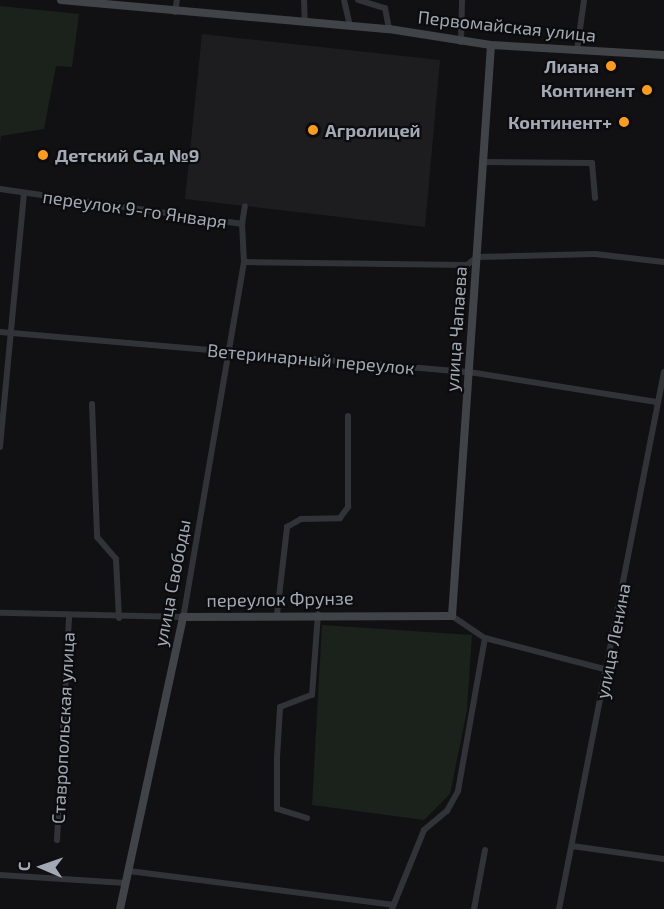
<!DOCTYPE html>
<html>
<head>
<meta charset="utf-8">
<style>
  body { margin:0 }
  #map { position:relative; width:664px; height:909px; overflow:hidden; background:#111113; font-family:"Exo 2",sans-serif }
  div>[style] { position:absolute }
  .built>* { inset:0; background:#1d1d20 }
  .green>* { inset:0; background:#1b221b }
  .minor>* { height:6px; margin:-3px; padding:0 3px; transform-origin:3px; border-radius:3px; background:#323338 }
  .secondary>* { height:8px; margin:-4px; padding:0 4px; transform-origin:4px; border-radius:4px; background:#404348 }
  .dots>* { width:16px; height:16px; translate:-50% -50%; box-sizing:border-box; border:3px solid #0c0c0e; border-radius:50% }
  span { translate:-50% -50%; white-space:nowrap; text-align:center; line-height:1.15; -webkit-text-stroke:4.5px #0c0c0e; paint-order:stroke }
  .street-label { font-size:18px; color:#a2a9b4 }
  .poi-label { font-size:18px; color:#a2a9b4; font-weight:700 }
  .right { translate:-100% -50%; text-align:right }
  .left { translate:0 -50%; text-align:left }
  .north { position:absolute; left:12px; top:837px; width:60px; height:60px; -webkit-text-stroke:4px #0c0c0e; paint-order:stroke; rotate:272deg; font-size:16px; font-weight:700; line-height:24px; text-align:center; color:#a2a9b4 }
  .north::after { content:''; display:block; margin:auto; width:21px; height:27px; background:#a2a9b4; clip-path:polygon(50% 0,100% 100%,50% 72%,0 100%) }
</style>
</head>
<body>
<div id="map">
  <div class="built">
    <div style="clip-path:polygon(202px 34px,440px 60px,425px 227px,185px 199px)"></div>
  </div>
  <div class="green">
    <div style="clip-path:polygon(0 6px,79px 14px,72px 67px,56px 66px,44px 129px,1px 136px,0 143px)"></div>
    <div style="clip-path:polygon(322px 625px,472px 635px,467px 710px,450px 794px,424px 820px,312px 805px)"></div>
  </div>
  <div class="minor">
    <div style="left:304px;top:0;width:23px;rotate:88deg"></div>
    <div style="left:344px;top:0;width:27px;rotate:77deg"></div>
    <div style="left:358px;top:0;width:28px;rotate:17deg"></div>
    <div style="left:385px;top:8px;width:21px;rotate:79deg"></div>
    <div style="left:175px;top:12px;width:12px;rotate:-81deg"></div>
    <div style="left:461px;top:42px;width:42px;rotate:-88.6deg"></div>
    <div style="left:577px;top:50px;width:50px;rotate:-82deg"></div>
    <div style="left:483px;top:162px;width:109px;rotate:0.5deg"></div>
    <div style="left:592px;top:163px;width:35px;rotate:85deg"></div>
    <div style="left:0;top:189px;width:245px;rotate:8.2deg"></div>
    <div style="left:242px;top:224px;width:38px;rotate:87deg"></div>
    <div style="left:244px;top:262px;width:360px;rotate:99.7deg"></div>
    <div style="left:183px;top:617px;width:183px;rotate:-178.7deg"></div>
    <div style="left:242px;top:224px;width:18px;rotate:-81deg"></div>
    <div style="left:244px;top:262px;width:223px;rotate:0.8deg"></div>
    <div style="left:467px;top:265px;width:13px;rotate:-39deg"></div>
    <div style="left:477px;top:257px;width:118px;rotate:-1.5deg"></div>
    <div style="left:595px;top:254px;width:69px;rotate:6.6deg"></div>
    <div style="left:0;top:332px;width:471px;rotate:4.9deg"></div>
    <div style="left:469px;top:372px;width:190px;rotate:9.1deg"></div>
    <div style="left:92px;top:404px;width:133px;rotate:87.8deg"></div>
    <div style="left:97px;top:537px;width:29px;rotate:49deg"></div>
    <div style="left:116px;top:559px;width:59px;rotate:87.1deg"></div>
    <div style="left:0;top:447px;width:255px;rotate:-84.6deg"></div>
    <div style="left:277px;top:614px;width:88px;rotate:-83.4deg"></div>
    <div style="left:287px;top:527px;width:16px;rotate:-30deg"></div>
    <div style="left:301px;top:519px;width:39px;rotate:-1deg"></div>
    <div style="left:340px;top:518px;width:14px;rotate:-54deg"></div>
    <div style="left:348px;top:507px;width:91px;rotate:-90deg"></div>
    <div style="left:452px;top:616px;width:40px;rotate:34deg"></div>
    <div style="left:485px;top:638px;width:127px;rotate:14.6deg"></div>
    <div style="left:307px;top:818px;width:31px;rotate:-163deg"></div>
    <div style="left:277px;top:809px;width:51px;rotate:-90deg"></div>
    <div style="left:277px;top:758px;width:51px;rotate:-86.6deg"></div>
    <div style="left:280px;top:707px;width:34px;rotate:-21deg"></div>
    <div style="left:312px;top:695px;width:81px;rotate:-85.8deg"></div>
    <div style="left:57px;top:840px;width:224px;rotate:-86.9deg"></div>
    <div style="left:572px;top:846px;width:93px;rotate:8deg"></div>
    <div style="left:129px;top:871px;width:266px;rotate:7.3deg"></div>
    <div style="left:0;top:875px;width:126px;rotate:3.6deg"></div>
    <div style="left:392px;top:909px;width:85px;rotate:-67.9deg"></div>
    <div style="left:424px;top:830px;width:30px;rotate:-40deg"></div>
    <div style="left:447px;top:811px;width:23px;rotate:-61deg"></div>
    <div style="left:458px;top:791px;width:155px;rotate:-80deg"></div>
    <div style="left:474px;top:909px;width:60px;rotate:-79.4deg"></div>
    <div style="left:559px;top:909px;width:547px;rotate:-78.94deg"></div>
  </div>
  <div class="secondary">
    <div style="left:61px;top:0;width:329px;rotate:5.1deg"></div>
    <div style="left:389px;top:29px;width:103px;rotate:8.9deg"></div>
    <div style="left:491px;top:45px;width:173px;rotate:3.3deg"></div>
    <div style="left:120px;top:909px;width:299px;rotate:-77.8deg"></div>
    <div style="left:183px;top:617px;width:269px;rotate:-0.2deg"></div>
    <div style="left:452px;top:616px;width:572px;rotate:-86.09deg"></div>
  </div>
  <div class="dots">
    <div style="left:611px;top:66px;background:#fa9c22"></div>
    <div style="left:647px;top:90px;background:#fa9c22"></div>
    <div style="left:624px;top:122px;background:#fa9c22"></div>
    <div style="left:313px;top:130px;background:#fa9c22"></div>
    <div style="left:43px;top:155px;background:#fa9c22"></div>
  </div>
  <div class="street-label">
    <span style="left:507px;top:26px;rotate:6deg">Первомайская улица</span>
    <span style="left:135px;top:209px;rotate:8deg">переулок 9-го Января</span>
    <span style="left:456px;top:329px;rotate:-86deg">улица Чапаева</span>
    <span style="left:311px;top:359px;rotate:5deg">Ветеринарный переулок</span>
    <span style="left:172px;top:583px;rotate:-79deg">улица Свободы</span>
    <span style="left:280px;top:599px;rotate:-1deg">переулок Фрунзе</span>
    <span style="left:613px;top:641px;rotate:-79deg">улица Ленина</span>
    <span style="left:63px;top:728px;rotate:-87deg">Ставропольская улица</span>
  </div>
  <div class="poi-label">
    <span class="right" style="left:599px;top:66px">Лиана</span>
    <span class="right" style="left:635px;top:90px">Континент</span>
    <span class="right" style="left:612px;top:122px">Континент+</span>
    <span class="left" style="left:325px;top:130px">Агролицей</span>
    <span class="left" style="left:55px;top:155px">Детский Сад №9</span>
  </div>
  <div class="north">С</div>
</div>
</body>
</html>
